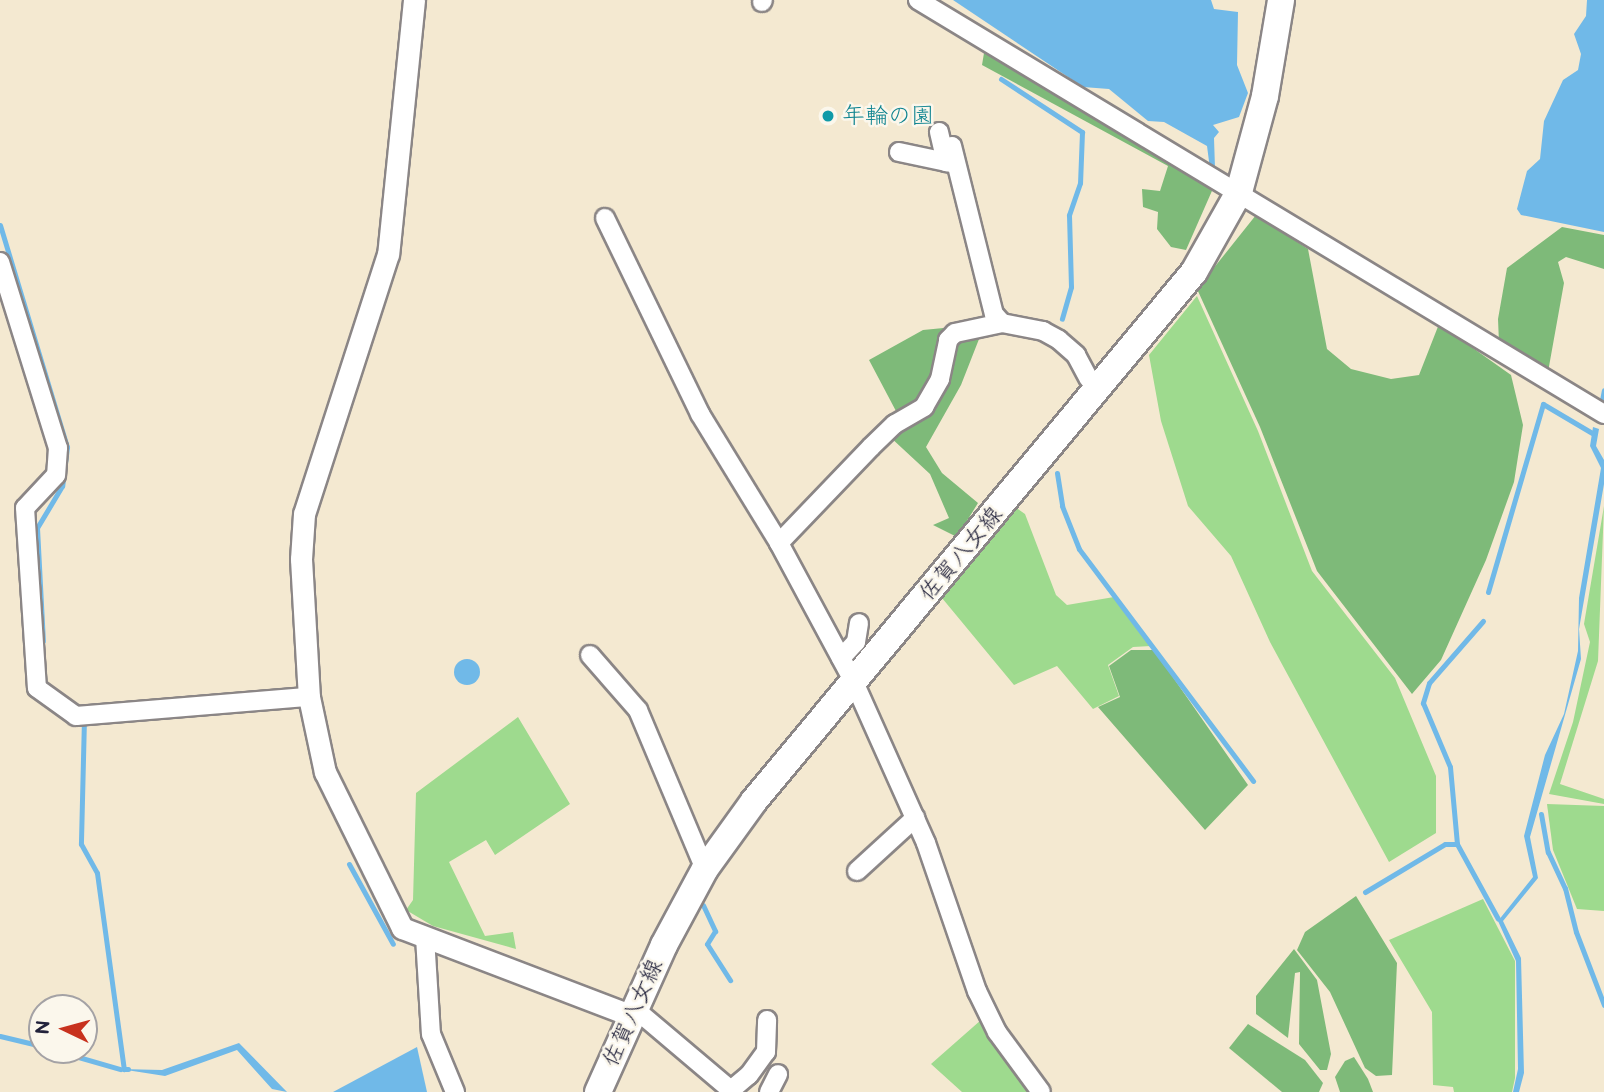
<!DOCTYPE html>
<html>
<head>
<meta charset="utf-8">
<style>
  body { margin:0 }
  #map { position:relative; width:1604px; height:1092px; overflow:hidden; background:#f4e9d1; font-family:"Balsamiq Sans","Klee One",sans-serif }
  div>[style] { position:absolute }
  .green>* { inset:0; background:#9eda8e }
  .forest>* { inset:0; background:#7eba79 }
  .water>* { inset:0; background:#70b9e8 }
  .round { border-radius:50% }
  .stream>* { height:5px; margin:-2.5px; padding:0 2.5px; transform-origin:2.5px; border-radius:2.5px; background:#70b9e8 }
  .roads { filter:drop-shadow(2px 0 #8b8686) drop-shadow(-2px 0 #8b8686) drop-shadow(0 2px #8b8686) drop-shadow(0 -2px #8b8686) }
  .minor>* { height:18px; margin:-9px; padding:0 9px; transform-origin:9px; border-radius:9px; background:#fff }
  .tertiary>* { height:21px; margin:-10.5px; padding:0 10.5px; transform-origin:10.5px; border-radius:10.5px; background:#fff }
  .primary>* { height:26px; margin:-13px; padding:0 13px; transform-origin:13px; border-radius:13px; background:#fff }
  .dots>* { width:19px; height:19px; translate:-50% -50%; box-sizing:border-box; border:4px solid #fbf7ec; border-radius:50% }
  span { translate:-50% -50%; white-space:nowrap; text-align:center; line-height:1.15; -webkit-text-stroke:5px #fbf7ec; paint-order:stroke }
  .culture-label { font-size:23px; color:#0d838f }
  .left { translate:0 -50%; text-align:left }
  .street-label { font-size:23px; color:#22223b }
  .north { position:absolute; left:28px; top:994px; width:70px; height:70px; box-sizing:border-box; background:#fbf7ec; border:2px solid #a4a2a5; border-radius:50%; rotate:275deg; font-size:19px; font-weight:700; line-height:28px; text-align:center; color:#22223b }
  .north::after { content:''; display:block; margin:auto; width:24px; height:32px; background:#c8321e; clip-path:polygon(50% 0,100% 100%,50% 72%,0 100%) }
</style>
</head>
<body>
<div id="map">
  <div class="green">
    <div style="clip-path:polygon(1197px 296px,1258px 431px,1312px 571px,1395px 678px,1436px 776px,1436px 833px,1389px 862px,1270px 642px,1231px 556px,1188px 506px,1161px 421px,1149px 355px)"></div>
    <div style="clip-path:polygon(1604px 506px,1598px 661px,1560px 784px,1604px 799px,1604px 804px,1549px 794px,1573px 722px,1590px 642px,1584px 624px)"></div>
    <div style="clip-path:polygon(1015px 507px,1025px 514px,1056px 595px,1067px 605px,1114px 597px,1151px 646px,1133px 647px,1108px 665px,1119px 696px,1093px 709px,1057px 666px,1014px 685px,942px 598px)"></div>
    <div style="clip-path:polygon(518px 717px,570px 804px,495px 855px,486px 840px,449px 862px,485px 936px,513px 932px,516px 949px,433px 926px,406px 910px,413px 900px,416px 793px)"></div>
    <div style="clip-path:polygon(1547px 804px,1604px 806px,1604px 911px,1577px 909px,1553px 850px)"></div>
    <div style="clip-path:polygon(1483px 899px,1515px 961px,1515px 1078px,1512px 1092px,1454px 1092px,1453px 1087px,1433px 1085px,1432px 1012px,1389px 940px)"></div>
    <div style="clip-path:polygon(981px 1020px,996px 1043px,1032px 1092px,962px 1092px,931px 1064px)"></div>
  </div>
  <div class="forest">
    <div style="clip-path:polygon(977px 43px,1215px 184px,1186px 250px,1171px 247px,1157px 229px,1158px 212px,1143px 207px,1142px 189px,1160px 191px,1168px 166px,982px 65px,984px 53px)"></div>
    <div style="clip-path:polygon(1256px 215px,1308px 249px,1327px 349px,1351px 369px,1391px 379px,1419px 375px,1439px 324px,1511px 375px,1523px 425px,1514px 482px,1486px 560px,1441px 660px,1412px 694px,1317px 571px,1260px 427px,1197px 289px)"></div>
    <div style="clip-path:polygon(1562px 227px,1604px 235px,1604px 269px,1566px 257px,1558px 262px,1564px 283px,1548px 372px,1499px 343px,1498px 319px,1507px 268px)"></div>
    <div style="clip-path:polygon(964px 326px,981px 334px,961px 385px,926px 447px,942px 473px,978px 503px,957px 537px,933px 525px,949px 518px,930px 474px,889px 436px,897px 413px,869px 360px,923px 330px)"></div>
    <div style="clip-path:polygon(1131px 650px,1154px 650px,1248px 785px,1205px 830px,1098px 707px,1120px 697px,1109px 666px)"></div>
    <div style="clip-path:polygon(1356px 896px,1397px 963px,1392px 1075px,1376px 1076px,1365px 1068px,1330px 992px,1297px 950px,1305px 932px)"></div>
    <div style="clip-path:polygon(1294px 949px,1317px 980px,1331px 1054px,1327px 1070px,1320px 1070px,1299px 1044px,1300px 972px,1295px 973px,1288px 1038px,1256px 1014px,1256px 996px)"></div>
    <div style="clip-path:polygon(1248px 1024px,1305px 1060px,1323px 1083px,1319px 1092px,1282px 1092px,1229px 1048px)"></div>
    <div style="clip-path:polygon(1354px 1057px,1368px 1079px,1373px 1092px,1340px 1092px,1335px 1077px,1345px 1061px)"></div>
  </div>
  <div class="water">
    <div style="clip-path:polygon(953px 0,1211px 0,1214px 9px,1238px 12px,1237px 65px,1248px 93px,1239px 117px,1213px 125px,1219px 132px,1214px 138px,1215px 168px,1210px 169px,1207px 146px,1164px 122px,1148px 121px,1109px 89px,1083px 87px)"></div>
    <div style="clip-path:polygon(1587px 0,1604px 0,1604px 232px,1521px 215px,1517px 209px,1527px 171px,1540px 159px,1544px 121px,1563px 80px,1578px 70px,1581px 54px,1574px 34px,1586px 16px)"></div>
    <div style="clip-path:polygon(1593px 427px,1599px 429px,1596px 446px,1604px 460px,1604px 484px,1579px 629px,1581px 659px,1530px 837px,1538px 878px,1503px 921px,1521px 958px,1524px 1073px,1519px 1092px,1513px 1092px,1518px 1069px,1516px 961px,1498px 921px,1533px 877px,1524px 836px,1545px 755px,1564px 714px,1578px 651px,1579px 598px,1601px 468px,1590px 446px)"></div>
    <div class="round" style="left:454px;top:659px;width:26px;height:26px"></div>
    <div style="clip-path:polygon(239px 1043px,287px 1092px,272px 1089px,237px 1050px,165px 1076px,120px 1069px,162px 1070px)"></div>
    <div style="clip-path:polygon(417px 1047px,427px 1092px,333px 1092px)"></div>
  </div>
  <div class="stream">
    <div style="left:1001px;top:79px;width:97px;rotate:33.2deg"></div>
    <div style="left:1082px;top:132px;width:51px;rotate:92.2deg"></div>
    <div style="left:1080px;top:183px;width:34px;rotate:109deg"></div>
    <div style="left:1069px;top:215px;width:72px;rotate:88.4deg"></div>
    <div style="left:1071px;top:287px;width:33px;rotate:106deg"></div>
    <div style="left:0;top:225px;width:232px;rotate:73.2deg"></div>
    <div style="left:67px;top:447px;width:39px;rotate:97deg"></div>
    <div style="left:62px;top:486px;width:49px;rotate:120.8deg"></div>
    <div style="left:37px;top:528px;width:113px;rotate:87deg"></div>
    <div style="left:1602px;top:400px;width:10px;rotate:-79deg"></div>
    <div style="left:1057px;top:473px;width:33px;rotate:81deg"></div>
    <div style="left:1062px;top:506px;width:46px;rotate:68.4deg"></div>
    <div style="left:1079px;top:549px;width:290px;rotate:53.1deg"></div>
    <div style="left:1488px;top:592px;width:196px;rotate:-73.7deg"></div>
    <div style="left:1543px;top:404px;width:57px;rotate:30.6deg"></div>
    <div style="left:1483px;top:621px;width:82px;rotate:131.1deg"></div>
    <div style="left:1429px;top:683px;width:21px;rotate:107deg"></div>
    <div style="left:1423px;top:703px;width:69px;rotate:67.1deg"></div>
    <div style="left:1450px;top:767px;width:77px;rotate:84.8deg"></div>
    <div style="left:1457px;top:844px;width:85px;rotate:61.3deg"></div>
    <div style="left:84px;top:718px;width:126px;rotate:91.4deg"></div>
    <div style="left:81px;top:844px;width:33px;rotate:61deg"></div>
    <div style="left:97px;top:873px;width:198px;rotate:82.2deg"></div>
    <div style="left:124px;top:1069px;width:4px"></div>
    <div style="left:1541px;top:814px;width:39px;rotate:80deg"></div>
    <div style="left:1548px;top:852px;width:40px;rotate:65deg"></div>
    <div style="left:1565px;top:888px;width:45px;rotate:76deg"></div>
    <div style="left:1576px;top:932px;width:78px;rotate:69deg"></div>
    <div style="left:349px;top:864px;width:91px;rotate:61.2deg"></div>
    <div style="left:1365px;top:892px;width:93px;rotate:-31deg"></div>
    <div style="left:1445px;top:844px;width:12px"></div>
    <div style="left:703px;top:905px;width:29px;rotate:65deg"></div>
    <div style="left:715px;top:931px;width:15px;rotate:122deg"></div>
    <div style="left:707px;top:944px;width:43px;rotate:57.4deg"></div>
    <div style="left:0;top:1036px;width:43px;rotate:13.4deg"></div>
    <div style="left:54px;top:1050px;width:69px;rotate:16.1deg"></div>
  </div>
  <div class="roads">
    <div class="minor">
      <div style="left:918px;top:0;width:801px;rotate:31.11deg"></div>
      <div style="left:762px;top:2px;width:2px;rotate:-63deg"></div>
      <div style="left:939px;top:132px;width:31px;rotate:77deg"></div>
      <div style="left:952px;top:146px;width:173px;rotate:76deg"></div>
      <div style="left:994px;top:314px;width:12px;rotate:48deg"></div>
      <div style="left:1002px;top:323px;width:42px;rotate:11deg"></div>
      <div style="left:1043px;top:331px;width:18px;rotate:29deg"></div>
      <div style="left:1059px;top:340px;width:23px;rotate:41deg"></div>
      <div style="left:1076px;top:355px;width:27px;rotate:62deg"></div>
      <div style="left:899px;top:152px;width:58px;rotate:11.9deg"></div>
      <div style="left:605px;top:218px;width:218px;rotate:64.1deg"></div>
      <div style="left:700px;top:414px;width:151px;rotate:58.5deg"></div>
      <div style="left:779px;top:543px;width:158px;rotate:61.7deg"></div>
      <div style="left:854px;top:682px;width:176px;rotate:65.9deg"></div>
      <div style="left:926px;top:843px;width:157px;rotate:71deg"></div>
      <div style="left:977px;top:991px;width:46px;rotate:64deg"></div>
      <div style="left:997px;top:1032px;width:74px;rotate:53.7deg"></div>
      <div style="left:0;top:262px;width:195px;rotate:72.7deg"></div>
      <div style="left:58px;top:448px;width:27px;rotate:94deg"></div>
      <div style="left:56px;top:475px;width:45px;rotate:133.2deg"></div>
      <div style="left:25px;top:508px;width:180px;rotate:86.2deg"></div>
      <div style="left:37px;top:688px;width:48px;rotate:35.7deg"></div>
      <div style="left:76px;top:716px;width:234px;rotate:-4.7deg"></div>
      <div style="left:779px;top:543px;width:133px;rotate:-46.2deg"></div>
      <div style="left:871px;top:447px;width:33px;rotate:-44deg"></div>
      <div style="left:895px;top:424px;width:34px;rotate:-30deg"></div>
      <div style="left:924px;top:407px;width:32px;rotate:-60deg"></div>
      <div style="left:940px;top:379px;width:40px;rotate:-78deg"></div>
      <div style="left:948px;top:340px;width:10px;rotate:-45deg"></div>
      <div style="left:955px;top:333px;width:48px;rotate:-12deg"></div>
      <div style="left:590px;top:655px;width:73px;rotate:48.9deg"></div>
      <div style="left:638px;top:710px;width:173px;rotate:67.2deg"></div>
      <div style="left:841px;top:658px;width:22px;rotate:-47deg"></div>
      <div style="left:856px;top:642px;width:19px;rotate:-81deg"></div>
      <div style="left:857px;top:871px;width:79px;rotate:-42.4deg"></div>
      <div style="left:425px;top:937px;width:97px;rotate:86.5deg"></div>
      <div style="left:431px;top:1034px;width:63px;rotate:67.5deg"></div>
      <div style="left:635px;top:1009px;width:126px;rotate:40.2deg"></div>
      <div style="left:731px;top:1090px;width:23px;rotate:-40deg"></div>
      <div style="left:749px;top:1075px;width:29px;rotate:-54deg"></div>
      <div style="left:766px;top:1052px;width:32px;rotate:-88deg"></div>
      <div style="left:769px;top:1092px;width:20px;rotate:-63deg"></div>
    </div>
    <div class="tertiary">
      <div style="left:414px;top:0;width:255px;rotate:95.8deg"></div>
      <div style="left:388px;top:254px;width:273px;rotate:107.9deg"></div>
      <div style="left:304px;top:514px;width:45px;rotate:93.8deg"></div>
      <div style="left:301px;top:559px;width:138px;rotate:86.7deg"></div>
      <div style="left:309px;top:697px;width:77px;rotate:78deg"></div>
      <div style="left:325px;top:772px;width:174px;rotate:63.7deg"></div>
      <div style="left:402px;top:928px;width:246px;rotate:20.9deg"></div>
    </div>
    <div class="primary">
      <div style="left:598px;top:1092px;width:161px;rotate:-65.8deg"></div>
      <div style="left:664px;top:945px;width:86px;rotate:-61.7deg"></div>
      <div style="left:705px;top:869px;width:84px;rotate:-54.2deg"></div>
      <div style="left:754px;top:801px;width:688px;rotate:-50.25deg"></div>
      <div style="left:1194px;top:272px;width:92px;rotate:-60.6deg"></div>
      <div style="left:1239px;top:192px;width:99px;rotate:-74.8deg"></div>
      <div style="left:1265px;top:96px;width:97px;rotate:-80.5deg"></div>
    </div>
  </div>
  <div class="dots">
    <div style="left:828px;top:116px;background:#0f9aa8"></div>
  </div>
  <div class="culture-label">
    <span class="left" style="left:842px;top:116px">年輪の園</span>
  </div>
  <div class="street-label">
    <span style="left:961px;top:554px;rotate:-50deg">佐賀八女線</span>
    <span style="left:633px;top:1013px;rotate:-66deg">佐賀八女線</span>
  </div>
  <div class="north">N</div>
</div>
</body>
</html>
